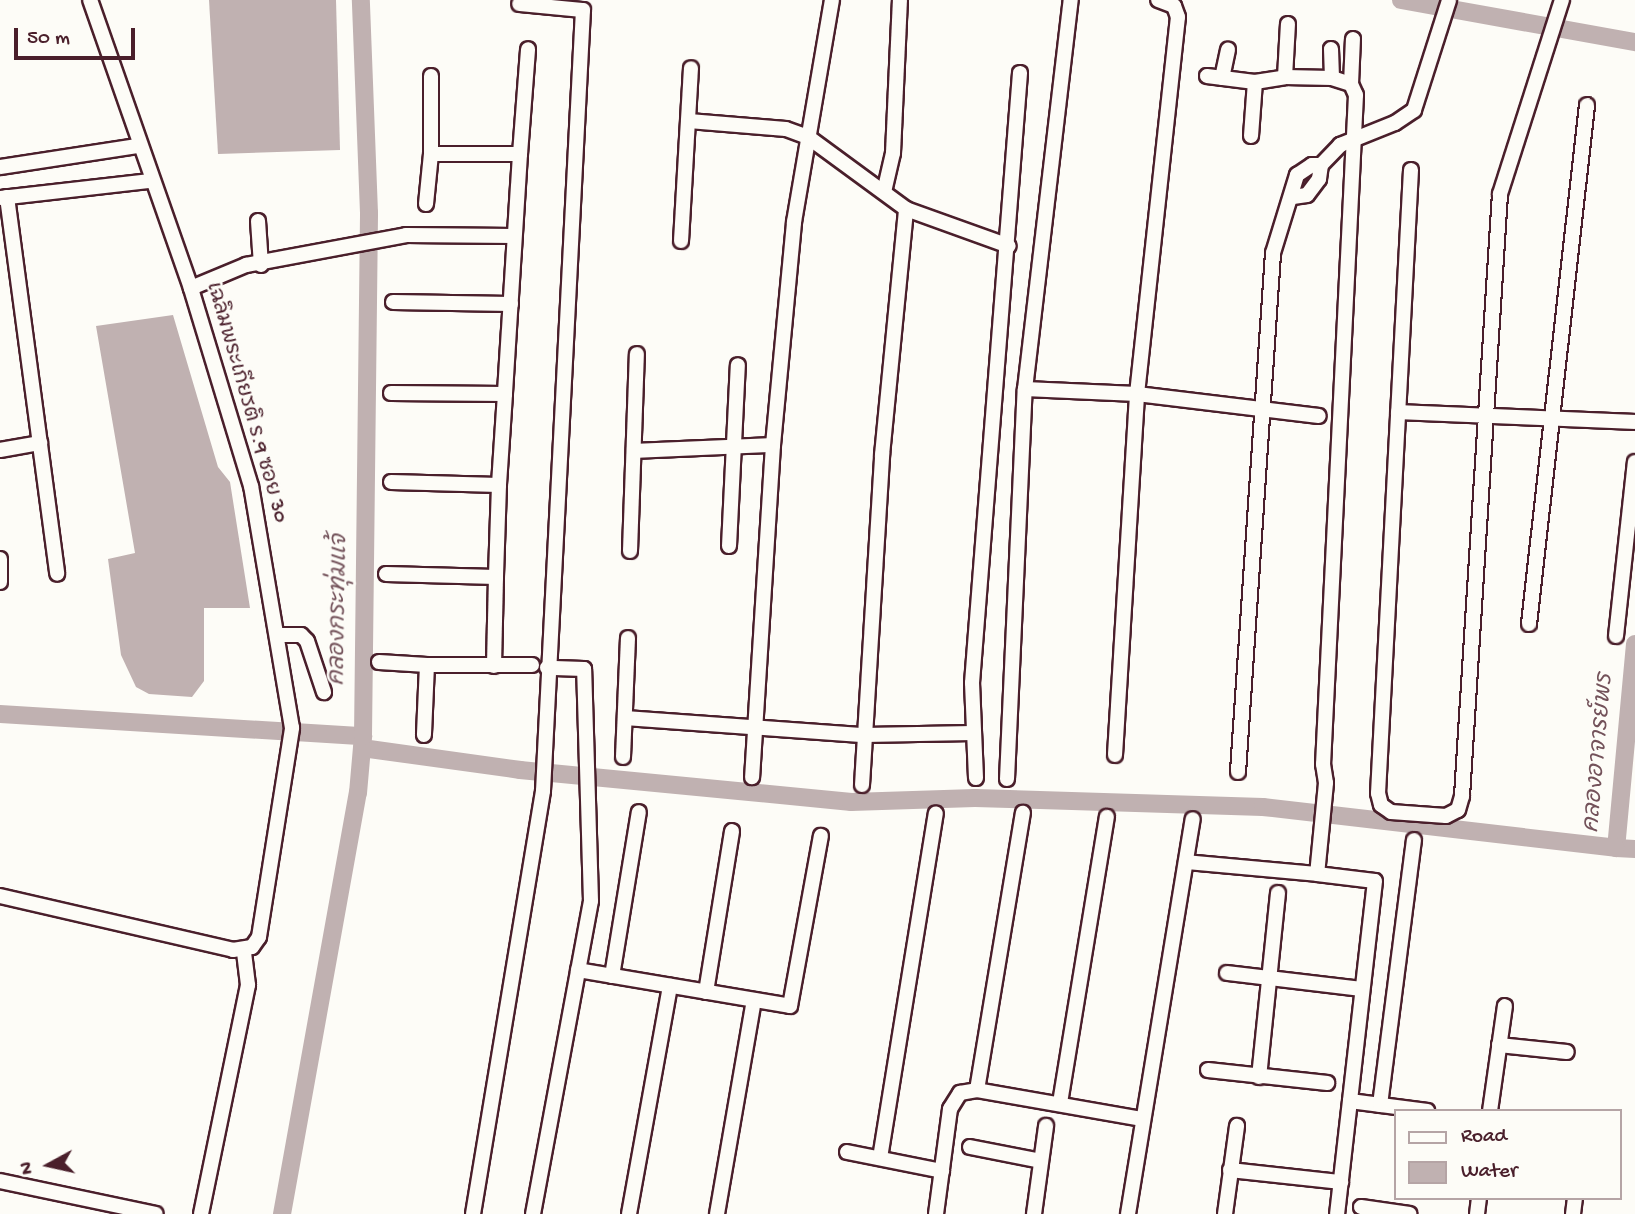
<!DOCTYPE html>
<html>
<head>
<meta charset="utf-8">
<style>
  body { margin:0 }
  #map { position:relative; width:1635px; height:1214px; overflow:hidden; background:#fdfcf7; font-family:"Gochi Hand","Playpen Sans Thai",sans-serif }
  div>[style] { position:absolute }
  .water>* { inset:0; background:#c0b1b1 }
  .canal>* { height:18px; margin:-9px; padding:0 9px; transform-origin:9px; border-radius:9px; background:#c0b1b1 }
  .roads { filter:drop-shadow(2px 0 #4a1f2b) drop-shadow(-2px 0 #4a1f2b) drop-shadow(0 2px #4a1f2b) drop-shadow(0 -2px #4a1f2b) }
  .street>* { height:14px; margin:-7px; padding:0 7px; transform-origin:7px; border-radius:7px; background:#fdfcf7 }
  span { translate:-50% -50%; white-space:nowrap; text-align:center; line-height:1.15; -webkit-text-stroke:5px #fdfcf7; paint-order:stroke }
  .street-label { font-size:21px; color:#4a1f2b }
  .water-label { font-size:23px; color:#73525a; font-style:italic }
  .legend { position:absolute; left:1394px; top:1109px; width:228px; height:91px; box-sizing:border-box; background:#fdfcf7; border:2px solid #b5a4a5; margin:0; padding:9px 12px; list-style:none; font-size:21px; color:#4a1f2b }
  .legend li { display:flex; align-items:center; gap:14px; height:35px }
  .legend b { width:35px; border:2px solid #b5a4a5 }
  .north { position:absolute; left:14px; top:1130px; width:70px; height:70px; -webkit-text-stroke:5px #fdfcf7; paint-order:stroke; rotate:262deg; font-size:19px; font-weight:700; line-height:28px; text-align:center; color:#4a1f2b }
  .north::after { content:''; display:block; margin:auto; width:24px; height:32px; background:#4a1f2b; clip-path:polygon(50% 0,100% 100%,50% 72%,0 100%) }
  .scale { position:absolute; left:14px; top:28px; width:121px; height:32px; box-sizing:border-box; border:4px solid #4a1f2b; border-top:0; padding-left:9px; font-size:21px; line-height:24px; white-space:nowrap; color:#4a1f2b; -webkit-text-stroke:5px #fdfcf7; paint-order:stroke }
</style>
</head>
<body>
<div id="map">
  <div class="water">
    <div style="clip-path:polygon(209px 0,336px 0,340px 150px,218px 154px)"></div>
    <div style="clip-path:polygon(173px 315px,218px 467px,230px 482px,250px 608px,204px 608px,204px 681px,192px 697px,149px 694px,136px 687px,121px 655px,108px 559px,135px 553px,96px 326px)"></div>
  </div>
  <div class="canal">
    <div style="left:1401px;top:0;width:238px;rotate:10.2deg"></div>
    <div style="left:1635px;top:644px;width:205px;rotate:95.3deg"></div>
    <div style="left:1616px;top:848px;width:19px;rotate:3deg"></div>
    <div style="left:0;top:714px;width:364px;rotate:3.5deg"></div>
    <div style="left:362px;top:748px;width:160px;rotate:7.9deg"></div>
    <div style="left:520px;top:770px;width:333px;rotate:5.5deg"></div>
    <div style="left:851px;top:802px;width:124px;rotate:-1.8deg"></div>
    <div style="left:975px;top:798px;width:288px;rotate:1.8deg"></div>
    <div style="left:1263px;top:807px;width:355px;rotate:6.6deg"></div>
    <div style="left:282px;top:1214px;width:428px;rotate:-79.8deg"></div>
    <div style="left:358px;top:793px;width:57px;rotate:-85deg"></div>
    <div style="left:363px;top:736px;width:523px;rotate:-89.34deg"></div>
    <div style="left:369px;top:213px;width:213px;rotate:-92.2deg"></div>
  </div>
  <div class="roads">
    <div class="street">
      <div style="left:1331px;top:49px;width:29px;rotate:88deg"></div>
      <div style="left:1207px;top:76px;width:48px;rotate:7.1deg"></div>
      <div style="left:1255px;top:82px;width:30px;rotate:-9deg"></div>
      <div style="left:1285px;top:77px;width:47px;rotate:1.2deg"></div>
      <div style="left:1332px;top:78px;width:20px;rotate:18deg"></div>
      <div style="left:1351px;top:84px;width:12px;rotate:66deg"></div>
      <div style="left:1356px;top:95px;width:670px;rotate:92.82deg"></div>
      <div style="left:1323px;top:764px;width:19px;rotate:81deg"></div>
      <div style="left:1326px;top:783px;width:91px;rotate:95.6deg"></div>
      <div style="left:1317px;top:874px;width:58px;rotate:6.9deg"></div>
      <div style="left:1375px;top:881px;width:335px;rotate:96.5deg"></div>
      <div style="left:1285px;top:77px;width:53px;rotate:-86.8deg"></div>
      <div style="left:1222px;top:78px;width:29px;rotate:-78deg"></div>
      <div style="left:1351px;top:84px;width:45px;rotate:-87.5deg"></div>
      <div style="left:689px;top:121px;width:97px;rotate:4.7deg"></div>
      <div style="left:786px;top:129px;width:23px;rotate:20deg"></div>
      <div style="left:808px;top:137px;width:122px;rotate:36.3deg"></div>
      <div style="left:906px;top:209px;width:109px;rotate:19.8deg"></div>
      <div style="left:1251px;top:136px;width:54px;rotate:-85.8deg"></div>
      <div style="left:431px;top:154px;width:78px;rotate:-90deg"></div>
      <div style="left:520px;top:154px;width:105px;rotate:-85.6deg"></div>
      <div style="left:0;top:167px;width:140px;rotate:-8.7deg"></div>
      <div style="left:1411px;top:170px;width:624px;rotate:93.03deg"></div>
      <div style="left:1378px;top:793px;width:12px;rotate:76deg"></div>
      <div style="left:1381px;top:805px;width:12px;rotate:35deg"></div>
      <div style="left:1391px;top:812px;width:55px;rotate:4.2deg"></div>
      <div style="left:1446px;top:816px;width:13px;rotate:-27deg"></div>
      <div style="left:1458px;top:810px;width:15px;rotate:-74deg"></div>
      <div style="left:1462px;top:796px;width:603px;rotate:-86.39deg"></div>
      <div style="left:1500px;top:194px;width:204px;rotate:-72.3deg"></div>
      <div style="left:884px;top:192px;width:40px;rotate:-77deg"></div>
      <div style="left:893px;top:153px;width:153px;rotate:-87.4deg"></div>
      <div style="left:7px;top:197px;width:380px;rotate:82.4deg"></div>
      <div style="left:1293px;top:197px;width:14px;rotate:-8deg"></div>
      <div style="left:1307px;top:195px;width:20px;rotate:-53deg"></div>
      <div style="left:1319px;top:179px;width:14px;rotate:-82deg"></div>
      <div style="left:1321px;top:165px;width:28px;rotate:-46deg"></div>
      <div style="left:1340px;top:145px;width:59px;rotate:-21.8deg"></div>
      <div style="left:1395px;top:123px;width:23px;rotate:-34deg"></div>
      <div style="left:1414px;top:110px;width:115px;rotate:-72.3deg"></div>
      <div style="left:0;top:198px;width:151px;rotate:-6.5deg"></div>
      <div style="left:426px;top:204px;width:50px;rotate:-84.3deg"></div>
      <div style="left:431px;top:154px;width:89px"></div>
      <div style="left:520px;top:154px;width:240px;rotate:93.6deg"></div>
      <div style="left:258px;top:221px;width:44px;rotate:86.1deg"></div>
      <div style="left:681px;top:241px;width:173px;rotate:-86.7deg"></div>
      <div style="left:191px;top:288px;width:60px;rotate:-22.7deg"></div>
      <div style="left:246px;top:265px;width:163px;rotate:-10.6deg"></div>
      <div style="left:406px;top:235px;width:108px;rotate:0.5deg"></div>
      <div style="left:393px;top:302px;width:118px;rotate:1deg"></div>
      <div style="left:1025px;top:389px;width:112px;rotate:2.6deg"></div>
      <div style="left:1137px;top:394px;width:183px;rotate:6.9deg"></div>
      <div style="left:391px;top:393px;width:114px;rotate:0.5deg"></div>
      <div style="left:505px;top:394px;width:91px;rotate:93.8deg"></div>
      <div style="left:1398px;top:412px;width:237px;rotate:2.4deg"></div>
      <div style="left:773px;top:445px;width:224px;rotate:-84.6deg"></div>
      <div style="left:794px;top:222px;width:225px;rotate:-80.3deg"></div>
      <div style="left:0;top:450px;width:41px;rotate:-9.9deg"></div>
      <div style="left:634px;top:451px;width:139px;rotate:-2.5deg"></div>
      <div style="left:773px;top:445px;width:333px;rotate:93.6deg"></div>
      <div style="left:391px;top:482px;width:108px;rotate:1.6deg"></div>
      <div style="left:499px;top:485px;width:92px;rotate:91.9deg"></div>
      <div style="left:729px;top:546px;width:181px;rotate:-87.2deg"></div>
      <div style="left:630px;top:551px;width:197px;rotate:-88deg"></div>
      <div style="left:0;top:559px;width:23px;rotate:90deg"></div>
      <div style="left:386px;top:574px;width:110px;rotate:1.6deg"></div>
      <div style="left:496px;top:577px;width:89px;rotate:91.3deg"></div>
      <div style="left:1529px;top:624px;width:522px;rotate:-83.62deg"></div>
      <div style="left:278px;top:635px;width:23px"></div>
      <div style="left:301px;top:635px;width:8px;rotate:45deg"></div>
      <div style="left:307px;top:641px;width:54px;rotate:71.6deg"></div>
      <div style="left:1616px;top:636px;width:175px;rotate:-83.8deg"></div>
      <div style="left:379px;top:662px;width:48px;rotate:3.6deg"></div>
      <div style="left:427px;top:665px;width:70px;rotate:92.5deg"></div>
      <div style="left:427px;top:665px;width:105px"></div>
      <div style="left:625px;top:718px;width:240px;rotate:4.1deg"></div>
      <div style="left:864px;top:735px;width:109px;rotate:-1.1deg"></div>
      <div style="left:1115px;top:755px;width:362px;rotate:-86.5deg"></div>
      <div style="left:1137px;top:394px;width:379px;rotate:-83.8deg"></div>
      <div style="left:1178px;top:17px;width:12px;rotate:-110deg"></div>
      <div style="left:1174px;top:6px;width:17px;rotate:-159deg"></div>
      <div style="left:623px;top:757px;width:119px;rotate:-87.6deg"></div>
      <div style="left:1238px;top:772px;width:520px;rotate:-86.14deg"></div>
      <div style="left:1273px;top:253px;width:82px;rotate:-72.9deg"></div>
      <div style="left:1297px;top:175px;width:18px;rotate:-34deg"></div>
      <div style="left:1312px;top:165px;width:9px"></div>
      <div style="left:976px;top:778px;width:95px;rotate:-92.4deg"></div>
      <div style="left:972px;top:683px;width:612px;rotate:-85.5deg"></div>
      <div style="left:1007px;top:779px;width:390px;rotate:-87.4deg"></div>
      <div style="left:1025px;top:389px;width:392px;rotate:-83.3deg"></div>
      <div style="left:862px;top:785px;width:331px;rotate:-86.5deg"></div>
      <div style="left:882px;top:455px;width:247px;rotate:-84.4deg"></div>
      <div style="left:1186px;top:862px;width:132px;rotate:5.2deg"></div>
      <div style="left:0;top:896px;width:239px;rotate:13deg"></div>
      <div style="left:233px;top:950px;width:19px;rotate:-9deg"></div>
      <div style="left:252px;top:947px;width:12px;rotate:-55deg"></div>
      <div style="left:259px;top:937px;width:212px;rotate:-81deg"></div>
      <div style="left:292px;top:728px;width:245px;rotate:-99.6deg"></div>
      <div style="left:251px;top:486px;width:207px;rotate:-106.9deg"></div>
      <div style="left:191px;top:288px;width:305px;rotate:-109.3deg"></div>
      <div style="left:578px;top:970px;width:215px;rotate:9.6deg"></div>
      <div style="left:790px;top:1006px;width:173px;rotate:-79.7deg"></div>
      <div style="left:1227px;top:973px;width:135px;rotate:6.8deg"></div>
      <div style="left:612px;top:976px;width:166px;rotate:-80.7deg"></div>
      <div style="left:706px;top:992px;width:163px;rotate:-80.8deg"></div>
      <div style="left:1499px;top:1045px;width:68px;rotate:5.9deg"></div>
      <div style="left:1208px;top:1070px;width:120px;rotate:6.2deg"></div>
      <div style="left:1259px;top:1077px;width:185px;rotate:-84.1deg"></div>
      <div style="left:977px;top:1090px;width:281px;rotate:-80.6deg"></div>
      <div style="left:1350px;top:1101px;width:78px;rotate:7.4deg"></div>
      <div style="left:1060px;top:1103px;width:290px;rotate:-80.7deg"></div>
      <div style="left:1380px;top:1105px;width:267px;rotate:-82.7deg"></div>
      <div style="left:1490px;top:1111px;width:106px;rotate:-81.9deg"></div>
      <div style="left:970px;top:1147px;width:72px;rotate:11.2deg"></div>
      <div style="left:847px;top:1152px;width:97px;rotate:11.3deg"></div>
      <div style="left:880px;top:1158px;width:349px;rotate:-80.8deg"></div>
      <div style="left:1230px;top:1170px;width:112px;rotate:6.2deg"></div>
      <div style="left:0;top:1181px;width:159px;rotate:11.9deg"></div>
      <div style="left:1361px;top:1207px;width:49px;rotate:8.1deg"></div>
      <div style="left:201px;top:1214px;width:234px;rotate:-78.4deg"></div>
      <div style="left:248px;top:985px;width:35px;rotate:-97deg"></div>
      <div style="left:473px;top:1214px;width:429px;rotate:-80.6deg"></div>
      <div style="left:543px;top:791px;width:782px;rotate:-87.07deg"></div>
      <div style="left:583px;top:10px;width:64px;rotate:-174.6deg"></div>
      <div style="left:533px;top:1214px;width:318px;rotate:-79.5deg"></div>
      <div style="left:591px;top:901px;width:232px;rotate:-91.7deg"></div>
      <div style="left:584px;top:669px;width:37px;rotate:-178deg"></div>
      <div style="left:629px;top:1214px;width:232px;rotate:-79.8deg"></div>
      <div style="left:717px;top:1214px;width:217px;rotate:-80.2deg"></div>
      <div style="left:936px;top:1214px;width:106px;rotate:-82.4deg"></div>
      <div style="left:950px;top:1109px;width:19px;rotate:-58deg"></div>
      <div style="left:960px;top:1093px;width:17px;rotate:-10deg"></div>
      <div style="left:977px;top:1090px;width:167px;rotate:10deg"></div>
      <div style="left:1034px;top:1214px;width:89px;rotate:-82.2deg"></div>
      <div style="left:1128px;top:1214px;width:400px;rotate:-80.7deg"></div>
      <div style="left:1225px;top:1214px;width:89px;rotate:-82.2deg"></div>
      <div style="left:1477px;top:1214px;width:16px;rotate:-83deg"></div>
      <div style="left:1573px;top:1214px;width:16px;rotate:-83deg"></div>
    </div>
  </div>
  <div class="street-label">
    <span style="left:245px;top:403px;rotate:74deg">เฉลิมพระเกียรติ ร.9 ซอย 30</span>
  </div>
  <div class="water-label">
    <span style="left:340px;top:610px;rotate:-89deg">คลองกระทุ่มแจ้</span>
    <span style="left:1600px;top:753px;rotate:-85deg">คลองอาจารย์พร</span>
  </div>
  <ul class="legend">
  <li><b style="height:9px;background:#fdfcf7"></b>Road</li>
  <li><b style="height:19px;background:#c0b1b1"></b>Water</li>
  </ul>
  <div class="north">N</div>
  <div class="scale">50 m</div>
</div>
</body>
</html>
